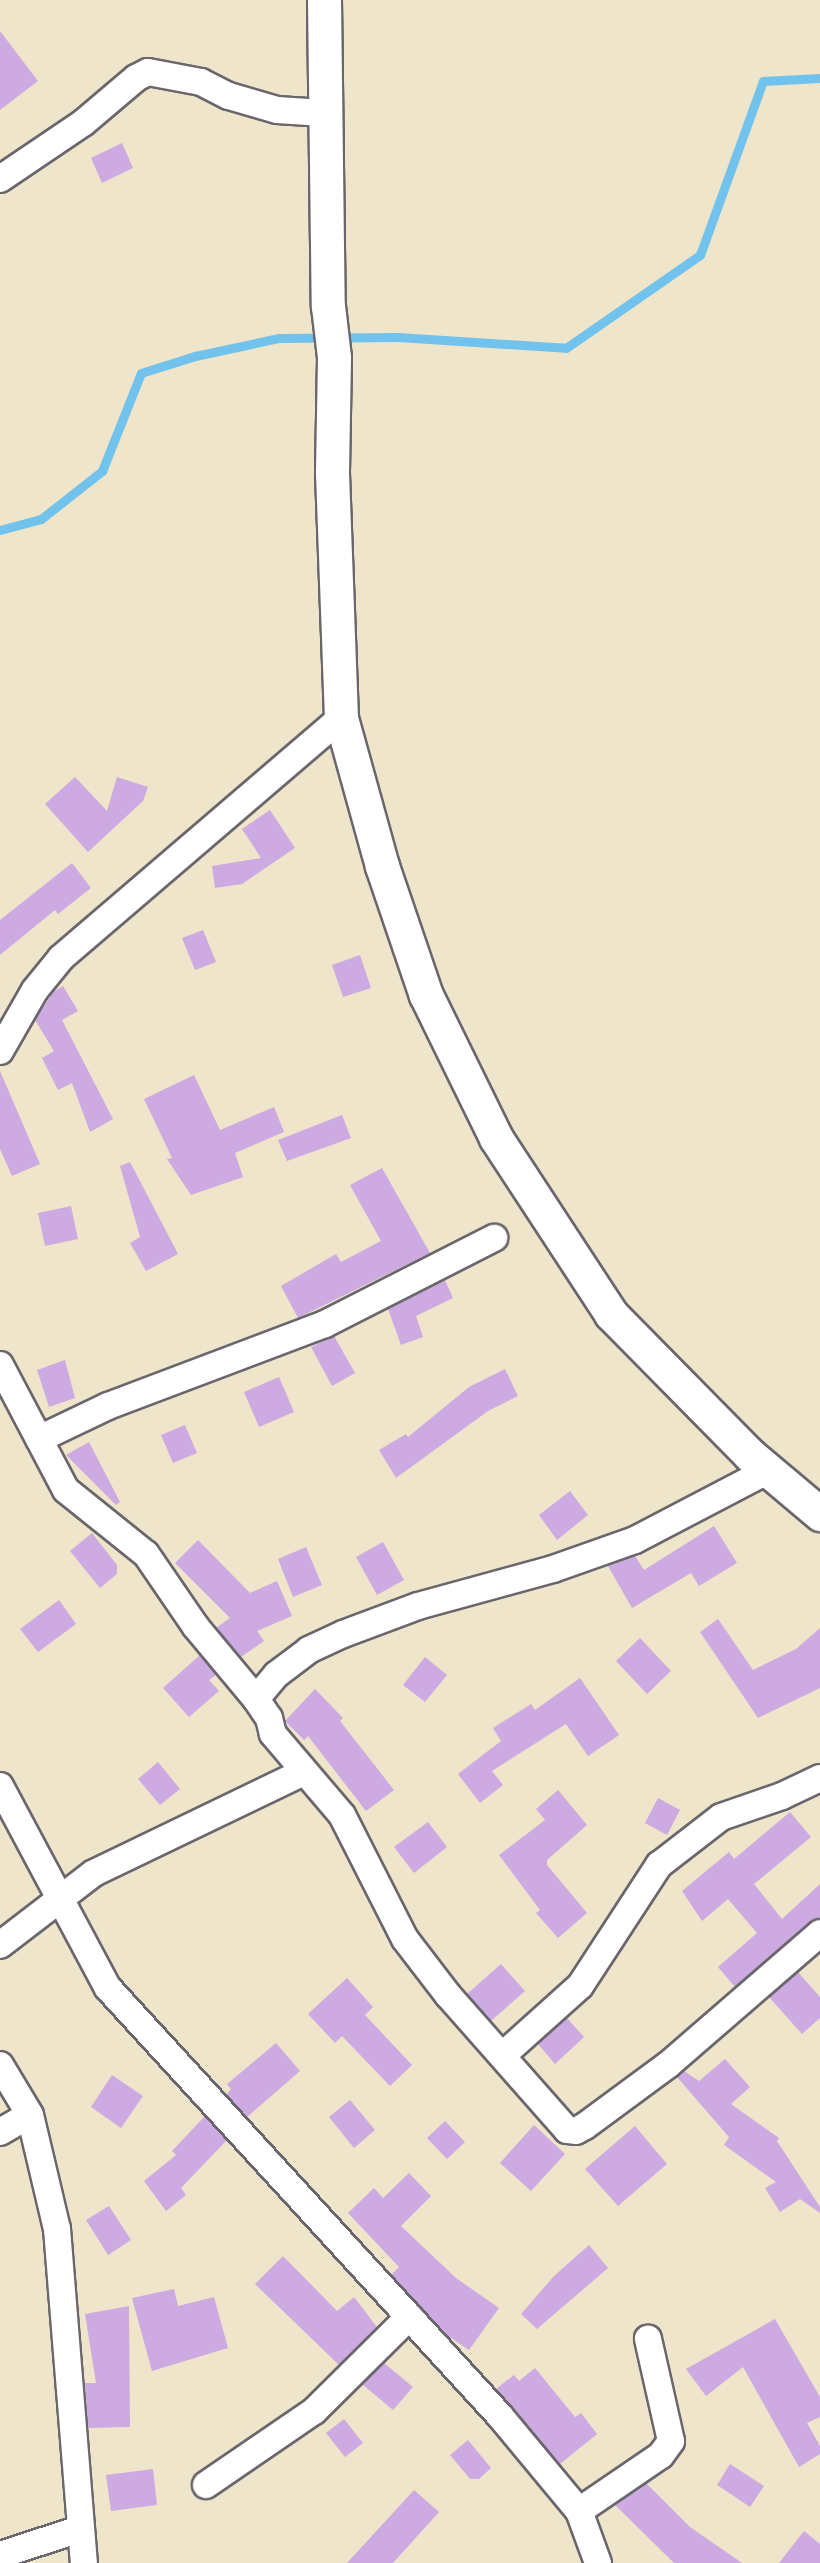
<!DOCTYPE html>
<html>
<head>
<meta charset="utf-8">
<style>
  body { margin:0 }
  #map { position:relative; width:820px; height:2563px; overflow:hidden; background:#efe5ca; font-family:Kalam,sans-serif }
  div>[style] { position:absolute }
  .stream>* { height:9px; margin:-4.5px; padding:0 4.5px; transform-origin:4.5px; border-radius:4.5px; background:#71c2ec }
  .building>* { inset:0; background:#cdaae1 }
  .roads { filter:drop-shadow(2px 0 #6a666d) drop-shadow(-2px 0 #6a666d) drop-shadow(0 2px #6a666d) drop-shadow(0 -2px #6a666d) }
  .street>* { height:26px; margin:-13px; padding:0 13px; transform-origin:13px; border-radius:13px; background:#fff }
  .secondary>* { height:33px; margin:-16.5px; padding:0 16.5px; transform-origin:16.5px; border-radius:16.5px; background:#fff }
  span { translate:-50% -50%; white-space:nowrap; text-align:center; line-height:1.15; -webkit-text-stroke:6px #fdfcf7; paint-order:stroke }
</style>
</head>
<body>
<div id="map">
  <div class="stream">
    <div style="left:0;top:530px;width:42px;rotate:-15deg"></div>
    <div style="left:41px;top:519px;width:78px;rotate:-38.2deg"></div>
    <div style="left:102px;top:471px;width:105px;rotate:-68.3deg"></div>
    <div style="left:141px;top:373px;width:57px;rotate:-17.5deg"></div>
    <div style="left:195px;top:356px;width:86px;rotate:-12.1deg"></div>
    <div style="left:279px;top:338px;width:119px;rotate:-0.5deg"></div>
    <div style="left:398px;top:337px;width:168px;rotate:3.7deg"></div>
    <div style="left:566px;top:348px;width:163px;rotate:-34.8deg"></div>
    <div style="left:700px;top:255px;width:185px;rotate:-70.1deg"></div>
    <div style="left:763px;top:81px;width:57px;rotate:-3deg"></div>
  </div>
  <div class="building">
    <div style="clip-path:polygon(0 31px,38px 81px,0 110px)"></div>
    <div style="clip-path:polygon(122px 143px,133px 168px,102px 183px,91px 158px)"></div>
    <div style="clip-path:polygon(75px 777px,107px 811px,117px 777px,148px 787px,143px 801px,88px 852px,45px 804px)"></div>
    <div style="clip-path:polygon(270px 810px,295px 848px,242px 884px,215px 888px,212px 866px,261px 858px,242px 829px)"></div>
    <div style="clip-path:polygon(72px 863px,91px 888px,58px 914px,55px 910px,0 955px,0 920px)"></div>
    <div style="clip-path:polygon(203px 930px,216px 962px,195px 970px,182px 938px)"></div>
    <div style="clip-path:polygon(360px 955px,371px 988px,343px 997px,332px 965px)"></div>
    <div style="clip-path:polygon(63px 986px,78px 1011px,62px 1020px,113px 1119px,90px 1132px,72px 1083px,58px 1090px,42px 1058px,54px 1051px,35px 1020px,53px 992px)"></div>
    <div style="clip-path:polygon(0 1071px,40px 1164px,12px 1176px,0 1149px)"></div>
    <div style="clip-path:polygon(194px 1075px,220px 1130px,274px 1107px,284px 1132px,235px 1153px,243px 1177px,191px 1195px,167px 1159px,172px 1158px,144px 1099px)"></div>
    <div style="clip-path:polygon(342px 1115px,351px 1138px,287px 1161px,278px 1140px)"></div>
    <div style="clip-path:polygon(130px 1162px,178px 1254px,146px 1271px,130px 1243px,140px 1237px,120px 1166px)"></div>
    <div style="clip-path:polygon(382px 1168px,430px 1253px,298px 1318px,281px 1286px,336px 1254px,341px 1262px,381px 1241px,350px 1185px)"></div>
    <div style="clip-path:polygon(71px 1206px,78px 1239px,45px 1246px,38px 1213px)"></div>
    <div style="clip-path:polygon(445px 1280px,453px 1298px,416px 1316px,423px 1337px,401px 1345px,388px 1309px)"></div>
    <div style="clip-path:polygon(334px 1336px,355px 1373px,332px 1386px,311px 1347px)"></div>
    <div style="clip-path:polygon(65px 1360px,75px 1398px,49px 1407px,37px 1370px)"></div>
    <div style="clip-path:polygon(505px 1369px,518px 1396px,488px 1411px,396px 1478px,379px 1450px,406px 1434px,408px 1437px,469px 1387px)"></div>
    <div style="clip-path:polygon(279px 1377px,294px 1412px,259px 1427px,244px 1392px)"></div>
    <div style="clip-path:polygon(185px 1425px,197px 1453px,173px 1463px,161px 1435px)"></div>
    <div style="clip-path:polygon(89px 1442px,120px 1502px,116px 1505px,66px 1455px)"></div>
    <div style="clip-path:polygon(570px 1491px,588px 1515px,557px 1540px,539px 1515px)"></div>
    <div style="clip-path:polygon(714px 1526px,737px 1563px,699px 1586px,691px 1573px,632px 1608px,608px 1566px,635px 1556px,644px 1570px)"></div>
    <div style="clip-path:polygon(92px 1533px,117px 1565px,117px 1574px,100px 1588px,70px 1551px)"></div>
    <div style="clip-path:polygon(198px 1540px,250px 1593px,277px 1581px,292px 1616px,257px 1631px,264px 1641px,241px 1657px,216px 1628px,230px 1618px,175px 1563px)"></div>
    <div style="clip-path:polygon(383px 1542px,404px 1580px,377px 1595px,356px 1557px)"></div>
    <div style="clip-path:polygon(306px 1547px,322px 1585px,293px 1597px,278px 1559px)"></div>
    <div style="clip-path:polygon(59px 1600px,76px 1624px,38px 1652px,20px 1629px)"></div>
    <div style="clip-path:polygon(718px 1619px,753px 1670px,796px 1649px,820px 1628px,820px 1688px,758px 1718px,700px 1632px)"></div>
    <div style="clip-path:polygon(640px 1638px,671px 1671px,647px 1694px,616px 1661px)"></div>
    <div style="clip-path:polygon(200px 1655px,216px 1675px,209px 1680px,219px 1691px,189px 1717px,163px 1688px)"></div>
    <div style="clip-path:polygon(425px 1657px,447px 1675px,425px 1702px,403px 1685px)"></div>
    <div style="clip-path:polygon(580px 1678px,619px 1735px,588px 1756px,566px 1724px,492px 1771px,503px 1785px,480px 1803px,458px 1774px,501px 1741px,493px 1728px,531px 1704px,535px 1710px)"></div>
    <div style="clip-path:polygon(315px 1689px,343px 1718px,340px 1721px,394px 1790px,366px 1811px,308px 1736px,304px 1740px,285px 1721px)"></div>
    <div style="clip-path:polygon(158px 1762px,180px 1789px,160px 1805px,138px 1779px)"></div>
    <div style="clip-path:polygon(558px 1790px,587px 1825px,547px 1860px,547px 1865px,587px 1913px,558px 1938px,536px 1913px,540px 1910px,499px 1855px,545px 1820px,536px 1809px)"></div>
    <div style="clip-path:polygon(658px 1798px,680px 1810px,667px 1835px,645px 1823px)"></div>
    <div style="clip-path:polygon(790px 1812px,811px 1837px,754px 1884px,782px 1919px,820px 1884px,820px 1918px,810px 1922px,735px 1987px,718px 1967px,757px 1933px,728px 1899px,702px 1921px,682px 1891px,729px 1852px,734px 1859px)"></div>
    <div style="clip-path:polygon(428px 1822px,447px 1847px,414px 1873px,394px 1847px)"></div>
    <div style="clip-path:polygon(501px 1964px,525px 1991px,491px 2021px,467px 1994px)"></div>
    <div style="clip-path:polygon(798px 1972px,820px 1997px,820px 2018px,802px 2034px,769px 1997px)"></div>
    <div style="clip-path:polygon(347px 1978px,373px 2007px,365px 2015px,412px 2065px,390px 2086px,342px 2036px,335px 2043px,308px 2014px)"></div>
    <div style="clip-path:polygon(567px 2018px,584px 2037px,555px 2064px,538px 2044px)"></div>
    <div style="clip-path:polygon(276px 2043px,300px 2071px,247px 2117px,226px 2095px,231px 2089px,227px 2084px)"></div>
    <div style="clip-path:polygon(725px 2059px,750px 2087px,731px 2104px,779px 2138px,777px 2141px,820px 2207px,820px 2213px,800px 2199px,780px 2212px,765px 2188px,776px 2182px,724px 2145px,729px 2137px,677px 2077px,684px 2071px,699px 2081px)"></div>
    <div style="clip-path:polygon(112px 2075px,143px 2096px,121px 2128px,91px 2107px)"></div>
    <div style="clip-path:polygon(350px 2100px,375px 2130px,354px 2148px,329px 2117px)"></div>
    <div style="clip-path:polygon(205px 2116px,227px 2140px,181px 2188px,186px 2195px,166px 2211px,144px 2181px,176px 2155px,172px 2151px)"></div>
    <div style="clip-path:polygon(445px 2121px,465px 2142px,447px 2159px,427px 2138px)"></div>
    <div style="clip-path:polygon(534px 2125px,565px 2154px,531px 2191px,500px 2163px)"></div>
    <div style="clip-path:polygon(635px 2126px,667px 2164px,618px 2206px,585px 2169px)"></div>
    <div style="clip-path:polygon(409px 2173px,431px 2196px,401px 2226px,456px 2278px,499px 2308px,469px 2350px,445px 2334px,391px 2275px,399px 2267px,348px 2213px,374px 2188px,383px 2198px)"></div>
    <div style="clip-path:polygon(109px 2206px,131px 2240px,108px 2255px,86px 2220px)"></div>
    <div style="clip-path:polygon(589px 2245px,608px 2268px,537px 2329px,521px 2314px,554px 2276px)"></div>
    <div style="clip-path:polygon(283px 2256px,337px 2311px,354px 2297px,377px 2327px,339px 2365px,255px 2284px)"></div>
    <div style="clip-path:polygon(174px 2289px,178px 2306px,214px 2297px,228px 2348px,152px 2371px,132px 2298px)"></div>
    <div style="clip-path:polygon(129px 2306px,130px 2427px,88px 2428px,85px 2383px,96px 2383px,85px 2314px)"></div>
    <div style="clip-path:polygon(775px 2319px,820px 2397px,820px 2417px,807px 2423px,820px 2446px,820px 2454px,799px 2467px,743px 2367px,706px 2396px,686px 2369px)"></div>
    <div style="clip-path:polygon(384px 2363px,413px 2387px,393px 2410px,362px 2384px)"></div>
    <div style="clip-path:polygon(535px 2368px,575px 2417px,581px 2413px,597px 2434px,560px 2464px,496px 2389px,514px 2375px,519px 2381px)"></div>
    <div style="clip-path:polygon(344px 2419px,363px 2443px,345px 2457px,326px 2433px)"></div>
    <div style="clip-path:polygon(468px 2440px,491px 2468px,479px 2479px,470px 2479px,450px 2455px)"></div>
    <div style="clip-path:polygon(730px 2464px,764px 2486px,750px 2507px,717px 2485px)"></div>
    <div style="clip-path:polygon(153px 2469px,157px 2505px,111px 2511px,106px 2475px)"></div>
    <div style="clip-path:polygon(646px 2483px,690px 2527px,742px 2563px,674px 2563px,615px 2505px)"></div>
    <div style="clip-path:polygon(414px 2490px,439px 2512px,393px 2563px,347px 2563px)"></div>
    <div style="clip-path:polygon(804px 2531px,820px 2544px,820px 2563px,779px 2563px)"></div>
  </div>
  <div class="roads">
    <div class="street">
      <div style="left:0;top:179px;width:100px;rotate:-34deg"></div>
      <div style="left:83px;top:123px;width:70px;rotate:-40.3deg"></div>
      <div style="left:136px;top:78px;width:13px;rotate:-27deg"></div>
      <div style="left:148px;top:72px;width:54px;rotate:10.7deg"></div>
      <div style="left:201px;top:82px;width:31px;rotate:27deg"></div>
      <div style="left:229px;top:96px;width:50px;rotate:16.3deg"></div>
      <div style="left:277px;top:110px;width:47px;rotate:3.7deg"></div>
      <div style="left:0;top:1051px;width:70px;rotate:-60.2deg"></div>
      <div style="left:35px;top:990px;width:41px;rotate:-50.9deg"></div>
      <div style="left:61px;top:958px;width:369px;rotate:-40.6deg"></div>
      <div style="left:0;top:1365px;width:141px;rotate:62.2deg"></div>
      <div style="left:66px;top:1490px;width:102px;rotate:38.7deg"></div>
      <div style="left:146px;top:1554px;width:88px;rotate:55.6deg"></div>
      <div style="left:196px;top:1627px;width:94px;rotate:50.2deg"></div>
      <div style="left:39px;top:1439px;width:76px;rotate:-25.6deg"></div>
      <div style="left:108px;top:1406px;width:232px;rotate:-20.7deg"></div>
      <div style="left:325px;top:1324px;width:190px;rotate:-27deg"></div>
      <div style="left:767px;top:1471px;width:149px;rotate:152.4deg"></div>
      <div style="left:635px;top:1540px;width:87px;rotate:160.5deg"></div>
      <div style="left:553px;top:1569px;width:140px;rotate:164.7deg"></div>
      <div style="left:418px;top:1606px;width:80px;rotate:159.5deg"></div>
      <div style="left:343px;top:1634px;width:38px;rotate:155deg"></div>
      <div style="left:309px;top:1650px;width:41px;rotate:142.9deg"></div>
      <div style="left:276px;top:1675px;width:31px;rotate:130deg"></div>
      <div style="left:256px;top:1699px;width:23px;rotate:56deg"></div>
      <div style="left:269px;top:1718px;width:16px;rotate:76deg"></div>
      <div style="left:273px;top:1734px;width:106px;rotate:49.6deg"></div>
      <div style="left:342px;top:1815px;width:139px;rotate:63.1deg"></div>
      <div style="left:405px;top:1939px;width:71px;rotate:52.5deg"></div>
      <div style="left:448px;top:1995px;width:180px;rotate:48.6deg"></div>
      <div style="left:567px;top:2130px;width:9px;rotate:6deg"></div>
      <div style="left:576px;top:2131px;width:10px;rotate:-29deg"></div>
      <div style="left:585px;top:2126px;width:104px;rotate:-36.4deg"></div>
      <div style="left:669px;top:2064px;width:200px;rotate:-40.9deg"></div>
      <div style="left:0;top:1786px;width:229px;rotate:61.9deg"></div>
      <div style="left:108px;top:1988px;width:580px;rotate:47.51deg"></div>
      <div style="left:500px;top:2416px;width:124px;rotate:50.3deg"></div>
      <div style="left:579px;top:2511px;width:55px;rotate:69.9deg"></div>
      <div style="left:0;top:1945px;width:118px;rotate:-37.5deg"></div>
      <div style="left:94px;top:1873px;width:233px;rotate:-25.7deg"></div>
      <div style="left:503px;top:2055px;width:103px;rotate:-41.9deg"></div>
      <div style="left:580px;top:1986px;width:145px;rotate:-56.9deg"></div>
      <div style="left:659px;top:1865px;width:78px;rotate:-37.7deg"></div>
      <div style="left:721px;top:1817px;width:65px;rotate:-19deg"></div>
      <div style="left:782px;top:1796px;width:42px;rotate:-25.3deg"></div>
      <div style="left:0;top:2065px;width:58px;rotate:59deg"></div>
      <div style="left:30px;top:2115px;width:117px;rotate:76.7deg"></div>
      <div style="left:57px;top:2229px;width:335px;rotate:85.4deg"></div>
      <div style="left:0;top:2132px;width:34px;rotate:-30deg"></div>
      <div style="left:206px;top:2485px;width:131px;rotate:-34.4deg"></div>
      <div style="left:314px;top:2411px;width:134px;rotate:-44.7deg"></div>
      <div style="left:579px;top:2511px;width:99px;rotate:-34.3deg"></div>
      <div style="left:661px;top:2455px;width:17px;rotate:-54deg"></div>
      <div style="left:671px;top:2441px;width:105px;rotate:-102.7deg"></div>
      <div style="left:0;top:2555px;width:84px;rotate:-18deg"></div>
    </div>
    <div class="secondary">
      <div style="left:324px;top:0;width:306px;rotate:89.3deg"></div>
      <div style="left:328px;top:306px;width:51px;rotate:83.3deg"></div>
      <div style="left:334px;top:357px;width:116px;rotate:91deg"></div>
      <div style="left:332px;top:473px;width:245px;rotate:87.9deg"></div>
      <div style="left:341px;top:718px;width:154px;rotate:74.5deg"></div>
      <div style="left:382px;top:866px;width:136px;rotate:71.2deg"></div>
      <div style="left:426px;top:995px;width:159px;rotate:63.9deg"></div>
      <div style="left:496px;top:1138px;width:210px;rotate:56.8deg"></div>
      <div style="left:611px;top:1314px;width:198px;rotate:45.4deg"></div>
      <div style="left:750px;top:1455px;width:92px;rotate:40.1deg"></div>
    </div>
  </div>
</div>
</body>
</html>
